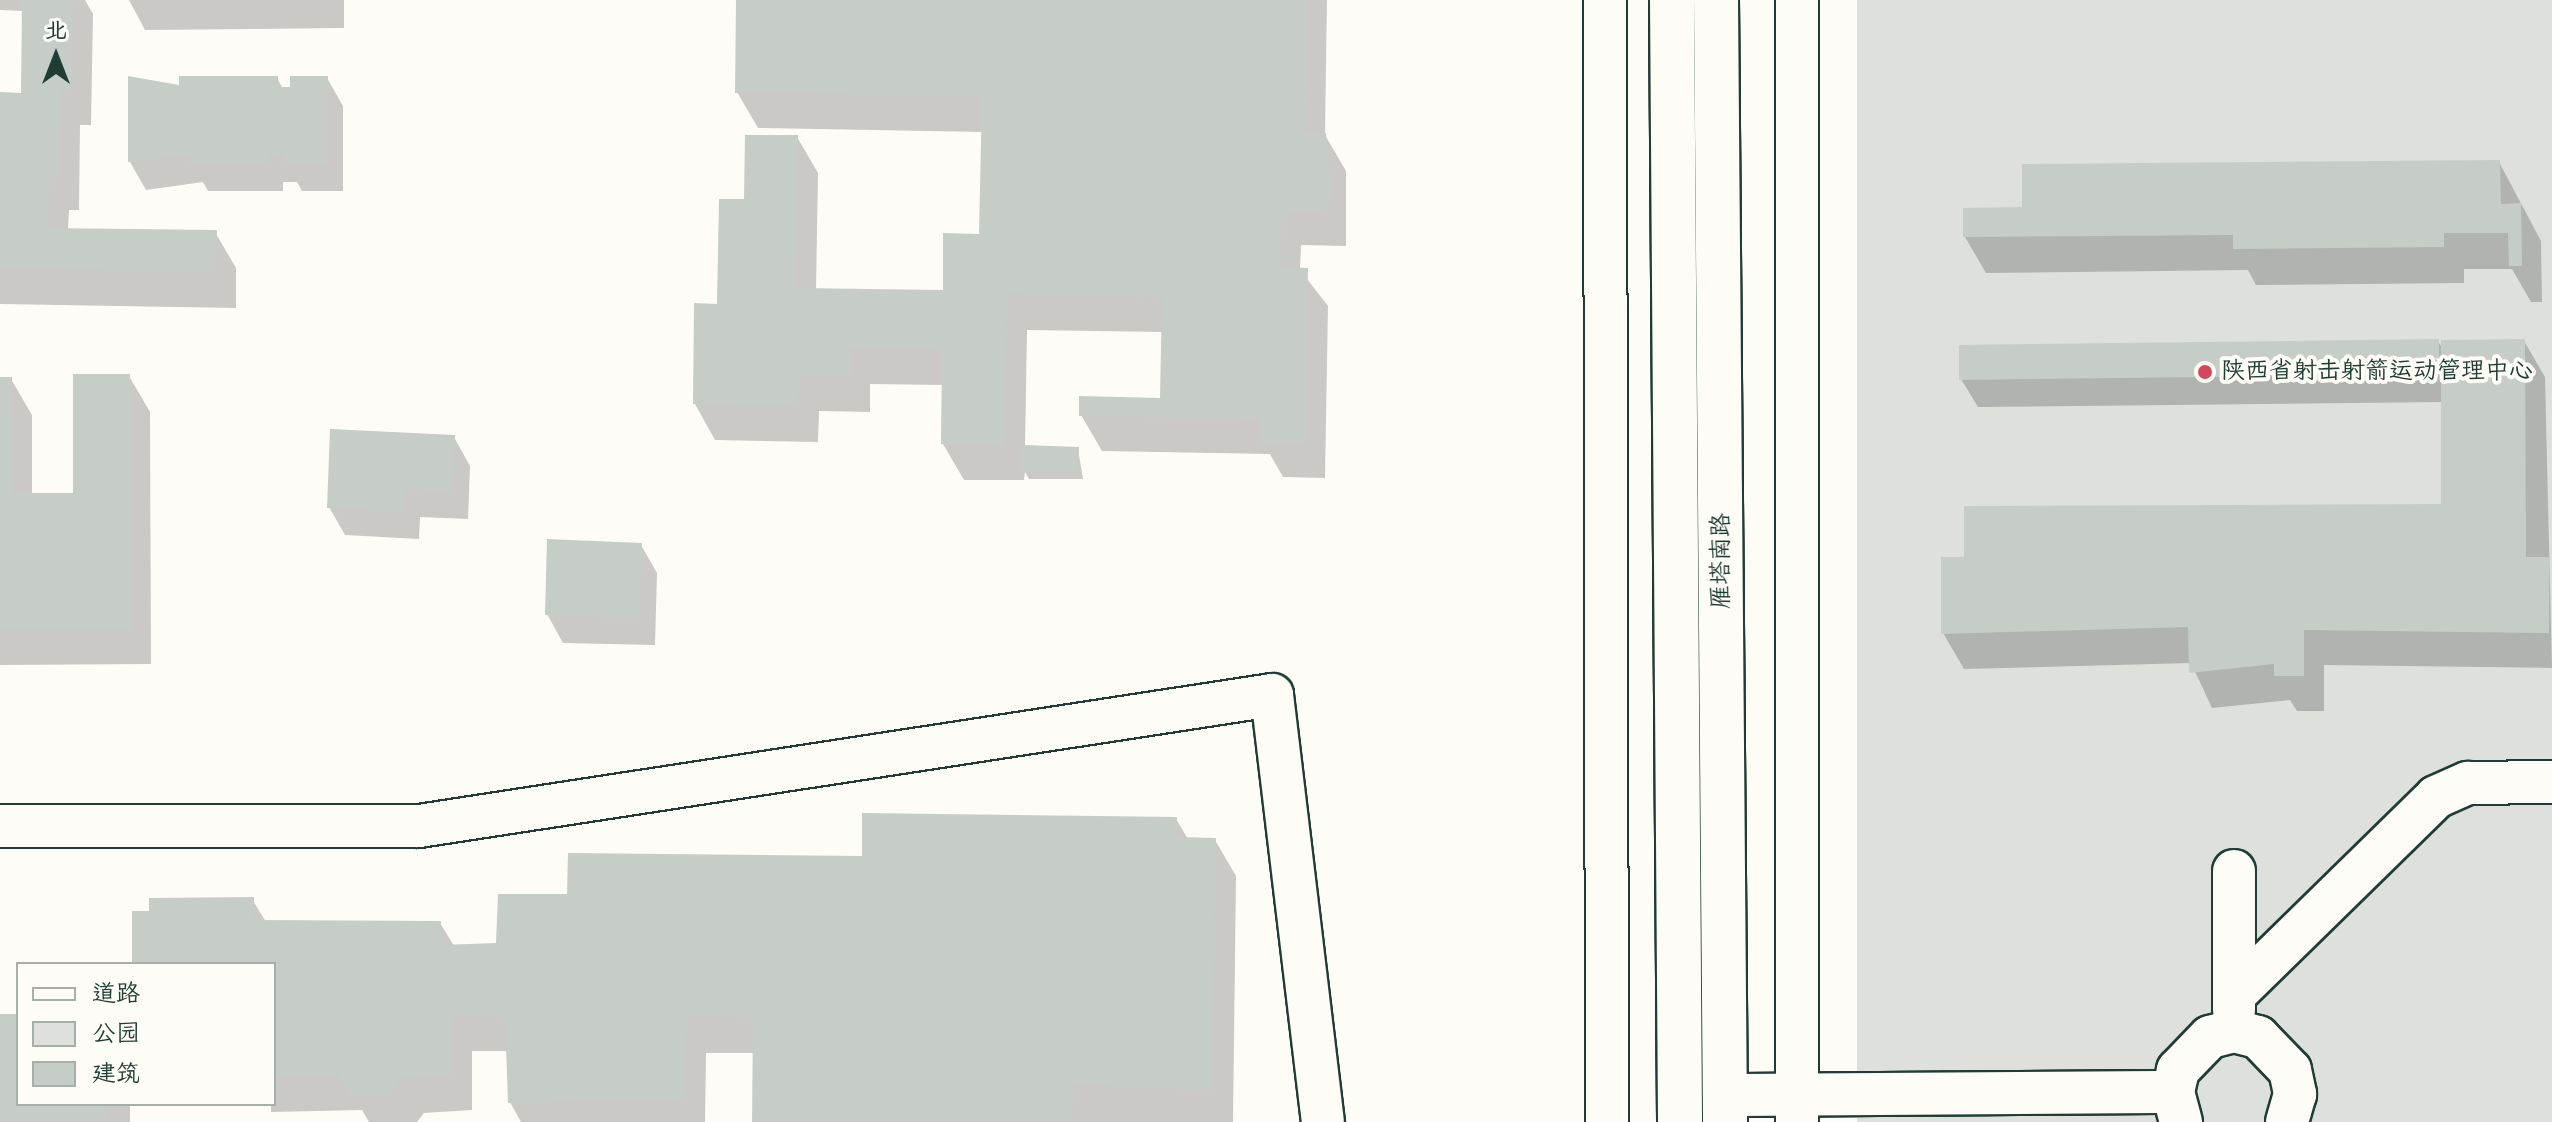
<!DOCTYPE html>
<html>
<head>
<meta charset="utf-8">
<style>
  body { margin:0 }
  #map { position:relative; width:2552px; height:1122px; overflow:hidden; background:#fdfcf7; font-family:Kalam,"LXGW WenKai TC",sans-serif }
  div>[style] { position:absolute }
  .green>* { inset:0; background:#dde0db }
  .shadow>* { inset:0; background:#0003 }
  .building>* { inset:0; background:#c6cdc7 }
  .roads { filter:drop-shadow(2px 0 #1f3d34) drop-shadow(-2px 0 #1f3d34) drop-shadow(0 2px #1f3d34) drop-shadow(0 -2px #1f3d34) }
  .minor>* { height:42px; margin:-21px; padding:0 21px; transform-origin:21px; border-radius:21px; background:#fdfcf7 }
  .major>* { height:44px; margin:-22px; padding:0 22px; transform-origin:22px; border-radius:22px; background:#fdfcf7 }
  .dots>* { width:22px; height:22px; translate:-50% -50%; box-sizing:border-box; border:4px solid #fdfcf7; border-radius:50% }
  span { translate:-50% -50%; white-space:nowrap; text-align:center; line-height:1.15; -webkit-text-stroke:8px #fdfcf7; paint-order:stroke }
  .poi-label { font-size:24px; color:#1f3d34 }
  .left { translate:0 -50%; text-align:left }
  .street-label { font-size:24px; color:#1f3d34 }
  .legend { position:absolute; left:16px; top:962px; width:260px; height:144px; box-sizing:border-box; background:#fdfcf7; border:2px solid #a4b0a9; margin:0; padding:10px 14px; list-style:none; font-size:24px; color:#1f3d34 }
  .legend li { display:flex; align-items:center; gap:16px; height:40px }
  .legend b { width:40px; border:2px solid #a4b0a9 }
  .north { position:absolute; left:16px; top:16px; width:80px; height:80px; -webkit-text-stroke:6px #fdfcf7; paint-order:stroke; rotate:0deg; font-size:22px; font-weight:700; line-height:32px; text-align:center; color:#1f3d34 }
  .north::after { content:''; display:block; margin:auto; width:28px; height:36px; background:#1f3d34; clip-path:polygon(50% 0,100% 100%,50% 72%,0 100%) }
</style>
</head>
<body>
<div id="map">
  <div class="green">
    <div style="clip-path:polygon(1857px 0,2552px 0,2552px 1122px,1857px 1122px)"></div>
  </div>
  <div class="shadow">
    <div style="clip-path:polygon(0 0,85px 0,93px 14px,91px 125px,80px 125px,79px 210px,69px 210px,68px 230px,215px 232px,236px 268px,236px 308px,0 304px,0 94px,23px 95px,24px 11px,0 10px)"></div>
    <div style="clip-path:polygon(129px 0,344px 0,344px 28px,145px 30px)"></div>
    <div style="clip-path:polygon(738px 0,1327px 0,1325px 135px,1346px 171px,1346px 246px,1301px 245px,1300px 270px,1328px 306px,1325px 478px,1283px 477px,1270px 454px,1102px 451px,1081px 415px,1162px 400px,1164px 332px,1027px 330px,1025px 447px,1078px 449px,1083px 479px,1029px 479px,1025px 472px,1024px 480px,964px 480px,943px 444px,944px 385px,870px 384px,870px 412px,819px 411px,818px 442px,715px 440px,695px 404px,746px 201px,797px 137px,818px 173px,816px 291px,945px 292px,981px 236px,983px 132px,758px 128px,737px 92px)"></div>
    <div style="clip-path:polygon(277px 78px,283px 89px,327px 78px,343px 106px,343px 191px,302px 191px,297px 182px,283px 182px,283px 191px,208px 191px,203px 182px,146px 190px,130px 162px,130px 79px,181px 87px)"></div>
    <div style="clip-path:polygon(2499px 162px,2541px 241px,2542px 302px,2531px 302px,2512px 269px,2464px 269px,2464px 283px,2256px 285px,2248px 270px,1986px 273px,1965px 237px,2024px 209px)"></div>
    <div style="clip-path:polygon(2438px 341px,2443px 350px,2524px 341px,2545px 377px,2552px 668px,2324px 665px,2324px 711px,2297px 711px,2290px 700px,2212px 708px,2191px 663px,1964px 669px,1943px 633px,1966px 559px,2443px 506px,2443px 402px,1978px 407px,1961px 379px)"></div>
    <div style="clip-path:polygon(129px 376px,150px 412px,151px 664px,0 665px,0 379px,11px 379px,32px 415px,32px 495px,75px 495px)"></div>
    <div style="clip-path:polygon(454px 437px,470px 466px,468px 519px,420px 517px,419px 539px,345px 535px,329px 507px)"></div>
    <div style="clip-path:polygon(641px 545px,657px 573px,655px 645px,563px 643px,547px 614px)"></div>
    <div style="clip-path:polygon(1176px 819px,1188px 839px,1215px 840px,1236px 876px,1233px 1122px,754px 1122px,755px 1053px,706px 1053px,705px 1122px,521px 1122px,510px 1102px,508px 1051px,472px 1051px,472px 1110px,424px 1113px,417px 1122px,369px 1122px,362px 1110px,271px 1112px,274px 964px,134px 964px,252px 899px,266px 922px,440px 923px,454px 946px,498px 945px,569px 896px)"></div>
    <div style="clip-path:polygon(0 1016px,18px 1016px,18px 1104px,130px 1104px,130px 1122px,0 1122px)"></div>
  </div>
  <div class="building">
    <div style="clip-path:polygon(22px 0,73px 0,71px 90px,61px 90px,60px 136px,20px 136px,60px 138px,59px 175px,49px 175px,48px 228px,217px 230px,216px 272px,0 269px,0 92px,21px 93px)"></div>
    <div style="clip-path:polygon(736px 0,1307px 0,1305px 133px,1326px 133px,1331px 192px,1327px 210px,1281px 210px,1280px 267px,1308px 268px,1306px 442px,1260px 442px,1261px 418px,1079px 416px,1079px 396px,1160px 398px,1162px 297px,1007px 294px,1005px 445px,941px 444px,942px 350px,850px 349px,850px 376px,799px 376px,798px 406px,693px 404px,694px 303px,717px 304px,719px 199px,744px 199px,745px 135px,798px 135px,796px 288px,943px 290px,943px 233px,979px 234px,982px 96px,735px 93px)"></div>
    <div style="clip-path:polygon(128px 76px,179px 85px,179px 76px,278px 76px,278px 87px,290px 87px,290px 76px,328px 76px,328px 163px,284px 163px,284px 155px,268px 155px,268px 164px,190px 163px,190px 155px,128px 162px)"></div>
    <div style="clip-path:polygon(2500px 160px,2501px 204px,2521px 203px,2522px 266px,2509px 266px,2508px 233px,2444px 233px,2444px 247px,2233px 249px,2233px 235px,1963px 237px,1963px 208px,2022px 207px,2022px 164px)"></div>
    <div style="clip-path:polygon(2439px 339px,2439px 374px,1959px 380px,1959px 345px)"></div>
    <div style="clip-path:polygon(2525px 339px,2526px 557px,2549px 557px,2549px 633px,2304px 630px,2304px 676px,2274px 676px,2274px 664px,2189px 673px,2188px 627px,1941px 634px,1941px 557px,1964px 557px,1964px 506px,2441px 504px,2441px 340px)"></div>
    <div style="clip-path:polygon(73px 374px,130px 374px,131px 629px,0 629px,0 377px,12px 377px,13px 493px,73px 493px)"></div>
    <div style="clip-path:polygon(330px 429px,455px 435px,452px 491px,405px 489px,403px 512px,327px 508px)"></div>
    <div style="clip-path:polygon(1023px 445px,1079px 447px,1078px 471px,1021px 471px)"></div>
    <div style="clip-path:polygon(547px 539px,642px 543px,639px 618px,545px 615px)"></div>
    <div style="clip-path:polygon(862px 813px,1177px 817px,1177px 837px,1216px 838px,1213px 1090px,1073px 1085px,1072px 1122px,752px 1122px,753px 1017px,687px 1016px,685px 1100px,508px 1103px,505px 1017px,452px 1016px,452px 1074px,403px 1077px,389px 1095px,351px 1095px,340px 1075px,274px 1076px,274px 964px,132px 964px,132px 911px,149px 911px,149px 898px,254px 897px,254px 920px,441px 921px,441px 945px,496px 943px,498px 894px,567px 894px,568px 853px,862px 856px)"></div>
    <div style="clip-path:polygon(0 1014px,18px 1014px,18px 1104px,110px 1104px,110px 1122px,0 1122px)"></div>
  </div>
  <div class="roads">
    <div class="minor">
      <div style="left:1605px;top:0;width:1122px;rotate:89.9deg"></div>
      <div style="left:0;top:826px;width:419px"></div>
      <div style="left:419px;top:826px;width:863px;rotate:-8.73deg"></div>
      <div style="left:1272px;top:695px;width:430px;rotate:83.2deg"></div>
      <div style="left:2234px;top:871px;width:139px;rotate:90deg"></div>
      <div style="left:2234px;top:995px;width:283px;rotate:-44.4deg"></div>
      <div style="left:2436px;top:797px;width:35px;rotate:-24deg"></div>
      <div style="left:2468px;top:783px;width:84px;rotate:-0.7deg"></div>
      <div style="left:1725px;top:1095px;width:448px;rotate:-0.4deg"></div>
      <div style="left:1797px;top:1122px;width:1122px;rotate:-90deg"></div>
      <div style="left:2181px;top:1122px;width:31px;rotate:-105deg"></div>
      <div style="left:2173px;top:1092px;width:23px;rotate:-77deg"></div>
      <div style="left:2178px;top:1070px;width:46px;rotate:-45.9deg"></div>
      <div style="left:2210px;top:1037px;width:25px;rotate:-14deg"></div>
      <div style="left:2234px;top:1031px;width:25px;rotate:14deg"></div>
      <div style="left:2258px;top:1037px;width:46px;rotate:45.9deg"></div>
      <div style="left:2290px;top:1070px;width:25px;rotate:78deg"></div>
      <div style="left:2295px;top:1094px;width:29px;rotate:106deg"></div>
    </div>
    <div class="major">
      <div style="left:1672px;top:0;width:1122px;rotate:89.59deg"></div>
      <div style="left:1716px;top:0;width:1122px;rotate:89.54deg"></div>
    </div>
  </div>
  <div class="dots">
    <div style="left:2205px;top:372px;background:#d1495b"></div>
  </div>
  <div class="poi-label">
    <span class="left" style="left:2221px;top:372px">陕西省射击射箭运动管理中心</span>
  </div>
  <div class="street-label">
    <span style="left:1722px;top:561px;rotate:-90deg">雁塔南路</span>
  </div>
  <ul class="legend">
  <li><b style="height:10px;background:#fdfcf7"></b>道路</li>
  <li><b style="height:22px;background:#dde0db"></b>公园</li>
  <li><b style="height:22px;background:#c6cdc7"></b>建筑</li>
  </ul>
  <div class="north">北</div>
</div>
</body>
</html>
